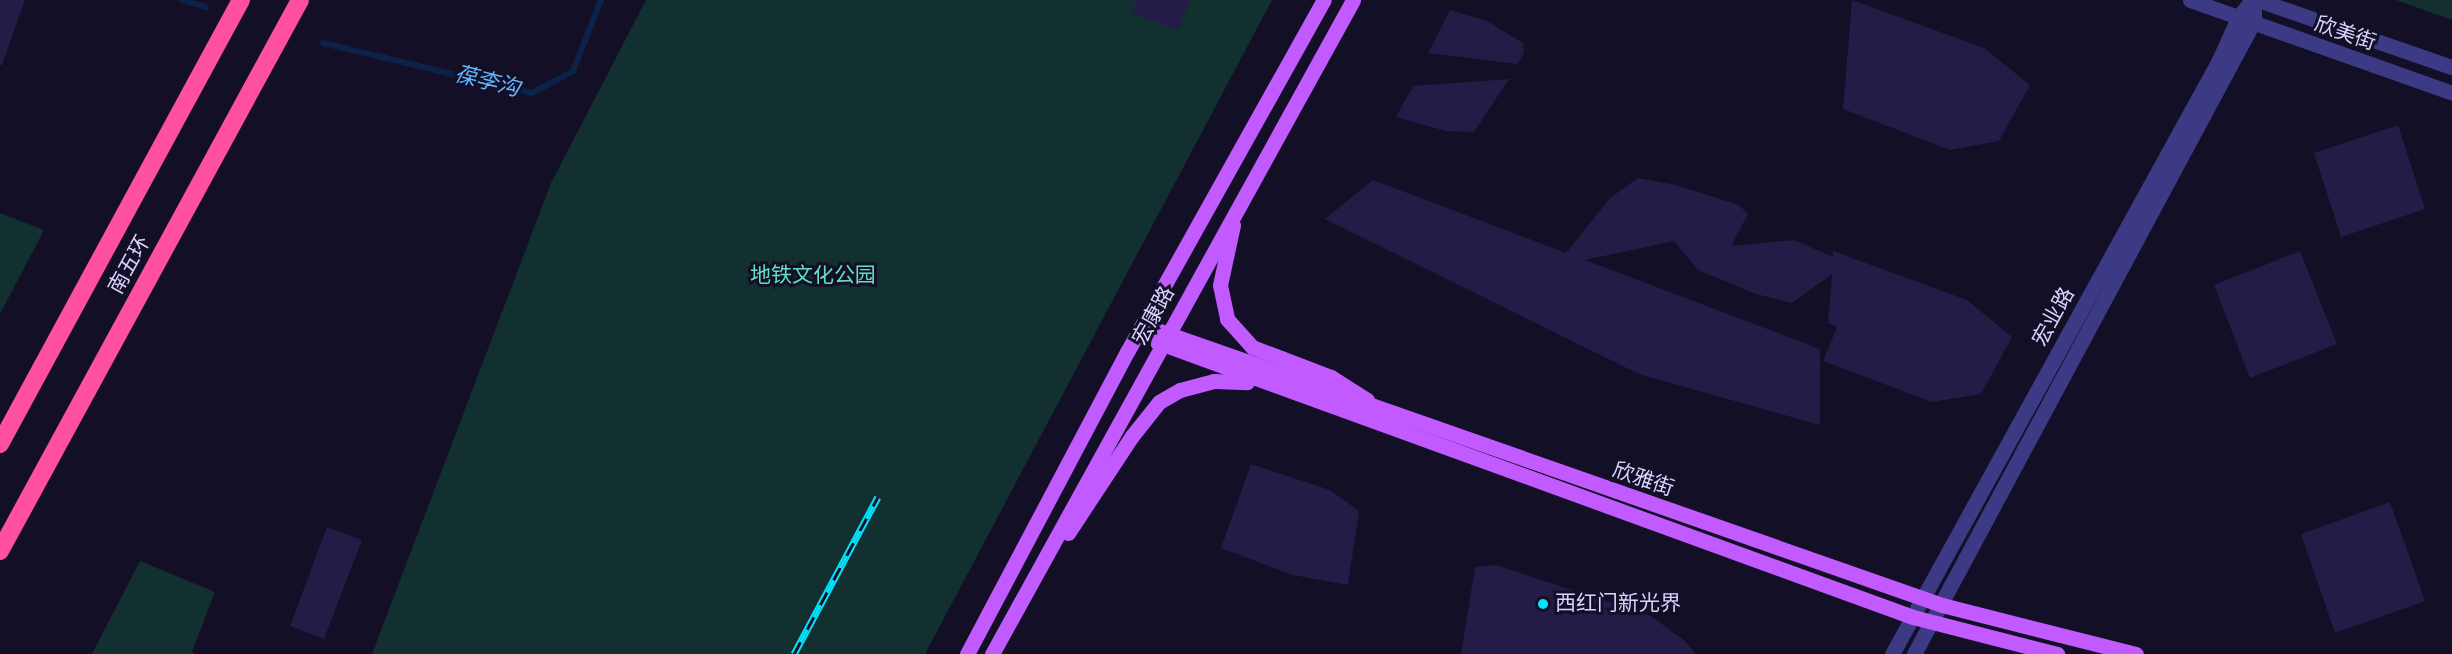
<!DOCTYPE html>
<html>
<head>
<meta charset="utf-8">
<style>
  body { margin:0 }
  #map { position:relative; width:2452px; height:654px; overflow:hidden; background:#130f26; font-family:"Alegreya Sans","Noto Sans SC",sans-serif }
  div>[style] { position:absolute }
  .green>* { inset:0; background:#12302f }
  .stream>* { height:6px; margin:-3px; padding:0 3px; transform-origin:3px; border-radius:3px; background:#0c2248 }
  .building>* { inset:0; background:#241b47 }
  .minor>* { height:15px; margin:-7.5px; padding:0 7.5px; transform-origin:7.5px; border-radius:7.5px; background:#3d3a85 }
  .major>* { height:15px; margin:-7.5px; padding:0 7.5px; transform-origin:7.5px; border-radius:7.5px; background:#c25bff }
  .highway>* { height:18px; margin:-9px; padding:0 9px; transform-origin:9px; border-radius:9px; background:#ff4fa3 }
  .rail>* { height:7px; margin-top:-3.5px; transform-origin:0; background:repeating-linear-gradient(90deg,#130f26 0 14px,#00e5ff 0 28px); box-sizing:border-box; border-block:2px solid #00e5ff }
  .dots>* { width:16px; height:16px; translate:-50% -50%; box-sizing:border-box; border:3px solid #130f26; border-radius:50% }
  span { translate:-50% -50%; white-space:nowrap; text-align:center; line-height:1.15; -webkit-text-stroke:6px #130f26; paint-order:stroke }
  .street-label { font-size:21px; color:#d9d4ff }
  .park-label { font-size:21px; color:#5fe0c0 }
  .poi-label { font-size:21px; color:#d9d4ff }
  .left { translate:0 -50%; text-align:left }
  .water-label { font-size:22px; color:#62b6ff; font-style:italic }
</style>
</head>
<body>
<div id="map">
  <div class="green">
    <div style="clip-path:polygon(646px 0,1272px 0,925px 654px,372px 654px,551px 183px)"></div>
    <div style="clip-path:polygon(2396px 0,2452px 0,2452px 20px)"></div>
    <div style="clip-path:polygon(0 213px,44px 230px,0 314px)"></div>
    <div style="clip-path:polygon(140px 561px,215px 592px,192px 652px,196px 654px,92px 654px)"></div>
  </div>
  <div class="stream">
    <div style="left:182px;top:0;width:25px;rotate:16deg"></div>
    <div style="left:323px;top:43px;width:215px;rotate:13.5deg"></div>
    <div style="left:532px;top:93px;width:47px;rotate:-28.2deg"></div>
    <div style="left:573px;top:71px;width:76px;rotate:-68.5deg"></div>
  </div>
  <div class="building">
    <div style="clip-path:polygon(0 0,25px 0,2px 65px,0 65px)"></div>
    <div style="clip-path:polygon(1137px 0,1189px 0,1179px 30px,1132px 14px)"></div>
    <div style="clip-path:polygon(1852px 0,1984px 48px,2030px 85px,1999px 141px,1950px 150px,1843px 109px)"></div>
    <div style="clip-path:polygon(1450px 10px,1487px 21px,1523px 43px,1524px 52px,1518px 64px,1428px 53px)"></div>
    <div style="clip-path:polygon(1509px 79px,1474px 132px,1446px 131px,1396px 117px,1413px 86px)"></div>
    <div style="clip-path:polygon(2398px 125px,2425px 209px,2341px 237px,2314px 153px)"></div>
    <div style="clip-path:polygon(1638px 178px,1676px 185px,1739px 205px,1748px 214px,1731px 246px,1794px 240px,1833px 257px,1833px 251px,1967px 300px,2012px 337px,1981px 394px,1932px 402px,1823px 361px,1837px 327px,1828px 323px,1832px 274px,1792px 303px,1756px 294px,1698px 270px,1674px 241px,1585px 260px,1820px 349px,1820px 425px,1639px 374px,1325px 219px,1373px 180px,1566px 253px,1610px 198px)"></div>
    <div style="clip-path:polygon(2300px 251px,2337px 344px,2250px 378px,2214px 285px)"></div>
    <div style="clip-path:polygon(1251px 464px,1330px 490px,1359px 511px,1348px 585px,1293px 575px,1221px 548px)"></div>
    <div style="clip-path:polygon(2390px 502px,2425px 601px,2335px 633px,2301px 534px)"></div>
    <div style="clip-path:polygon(327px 527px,362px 540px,324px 639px,290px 626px)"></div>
    <div style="clip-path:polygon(1496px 565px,1651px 616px,1685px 641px,1696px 654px,1461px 654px,1475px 567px)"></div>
  </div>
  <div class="minor">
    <div style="left:2190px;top:0;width:278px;rotate:19.5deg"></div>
    <div style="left:2258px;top:0;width:205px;rotate:19.1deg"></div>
    <div style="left:1892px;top:654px;width:676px;rotate:-61.16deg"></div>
    <div style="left:2218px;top:62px;width:51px;rotate:-65.5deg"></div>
    <div style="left:2239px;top:16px;width:21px;rotate:-51deg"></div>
    <div style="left:1914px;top:654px;width:719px;rotate:-61.76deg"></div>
    <div style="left:2254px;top:21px;width:21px;rotate:-90deg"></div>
  </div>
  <div class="major">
    <div style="left:1233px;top:225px;width:61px;rotate:102.2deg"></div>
    <div style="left:1220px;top:285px;width:35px;rotate:78deg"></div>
    <div style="left:1227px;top:319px;width:38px;rotate:48deg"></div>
    <div style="left:1252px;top:347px;width:85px;rotate:20.8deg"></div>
    <div style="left:1331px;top:377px;width:43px;rotate:32.6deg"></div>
    <div style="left:1143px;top:325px;width:847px;rotate:19.31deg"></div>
    <div style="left:1942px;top:605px;width:200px;rotate:14.2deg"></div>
    <div style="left:1157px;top:342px;width:804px;rotate:19.99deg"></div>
    <div style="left:1913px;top:617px;width:149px;rotate:14.4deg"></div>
    <div style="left:1068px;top:533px;width:116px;rotate:-56.6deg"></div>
    <div style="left:1132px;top:436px;width:43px;rotate:-51.5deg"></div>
    <div style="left:1159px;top:402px;width:24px;rotate:-30deg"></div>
    <div style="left:1180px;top:390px;width:35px;rotate:-15deg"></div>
    <div style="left:1214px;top:381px;width:33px;rotate:2deg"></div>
    <div style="left:967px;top:654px;width:342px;rotate:-62.1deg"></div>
    <div style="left:1127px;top:352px;width:403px;rotate:-60.8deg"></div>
    <div style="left:992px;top:654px;width:747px;rotate:-61.1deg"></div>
  </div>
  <div class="highway">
    <div style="left:0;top:444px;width:505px;rotate:-61.51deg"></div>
    <div style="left:0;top:551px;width:627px;rotate:-61.43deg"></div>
  </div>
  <div class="rail">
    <div style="left:794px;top:654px;width:178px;rotate:-61.9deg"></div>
  </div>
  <div class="dots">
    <div style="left:1543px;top:604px;background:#00e5ff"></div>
  </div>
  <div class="street-label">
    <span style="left:2345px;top:34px;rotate:19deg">欣美街</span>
    <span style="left:130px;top:265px;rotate:-61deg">南五环</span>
    <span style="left:1154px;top:316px;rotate:-61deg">宏康路</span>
    <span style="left:2054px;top:317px;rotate:-61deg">宏业路</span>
    <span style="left:1643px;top:480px;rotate:19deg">欣雅街</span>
  </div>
  <div class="park-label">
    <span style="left:813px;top:276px">地铁文化公园</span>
  </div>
  <div class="poi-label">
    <span class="left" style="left:1555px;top:604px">西红门新光界</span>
  </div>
  <div class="water-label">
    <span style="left:487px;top:82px;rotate:14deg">葆李沟</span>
  </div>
</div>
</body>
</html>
